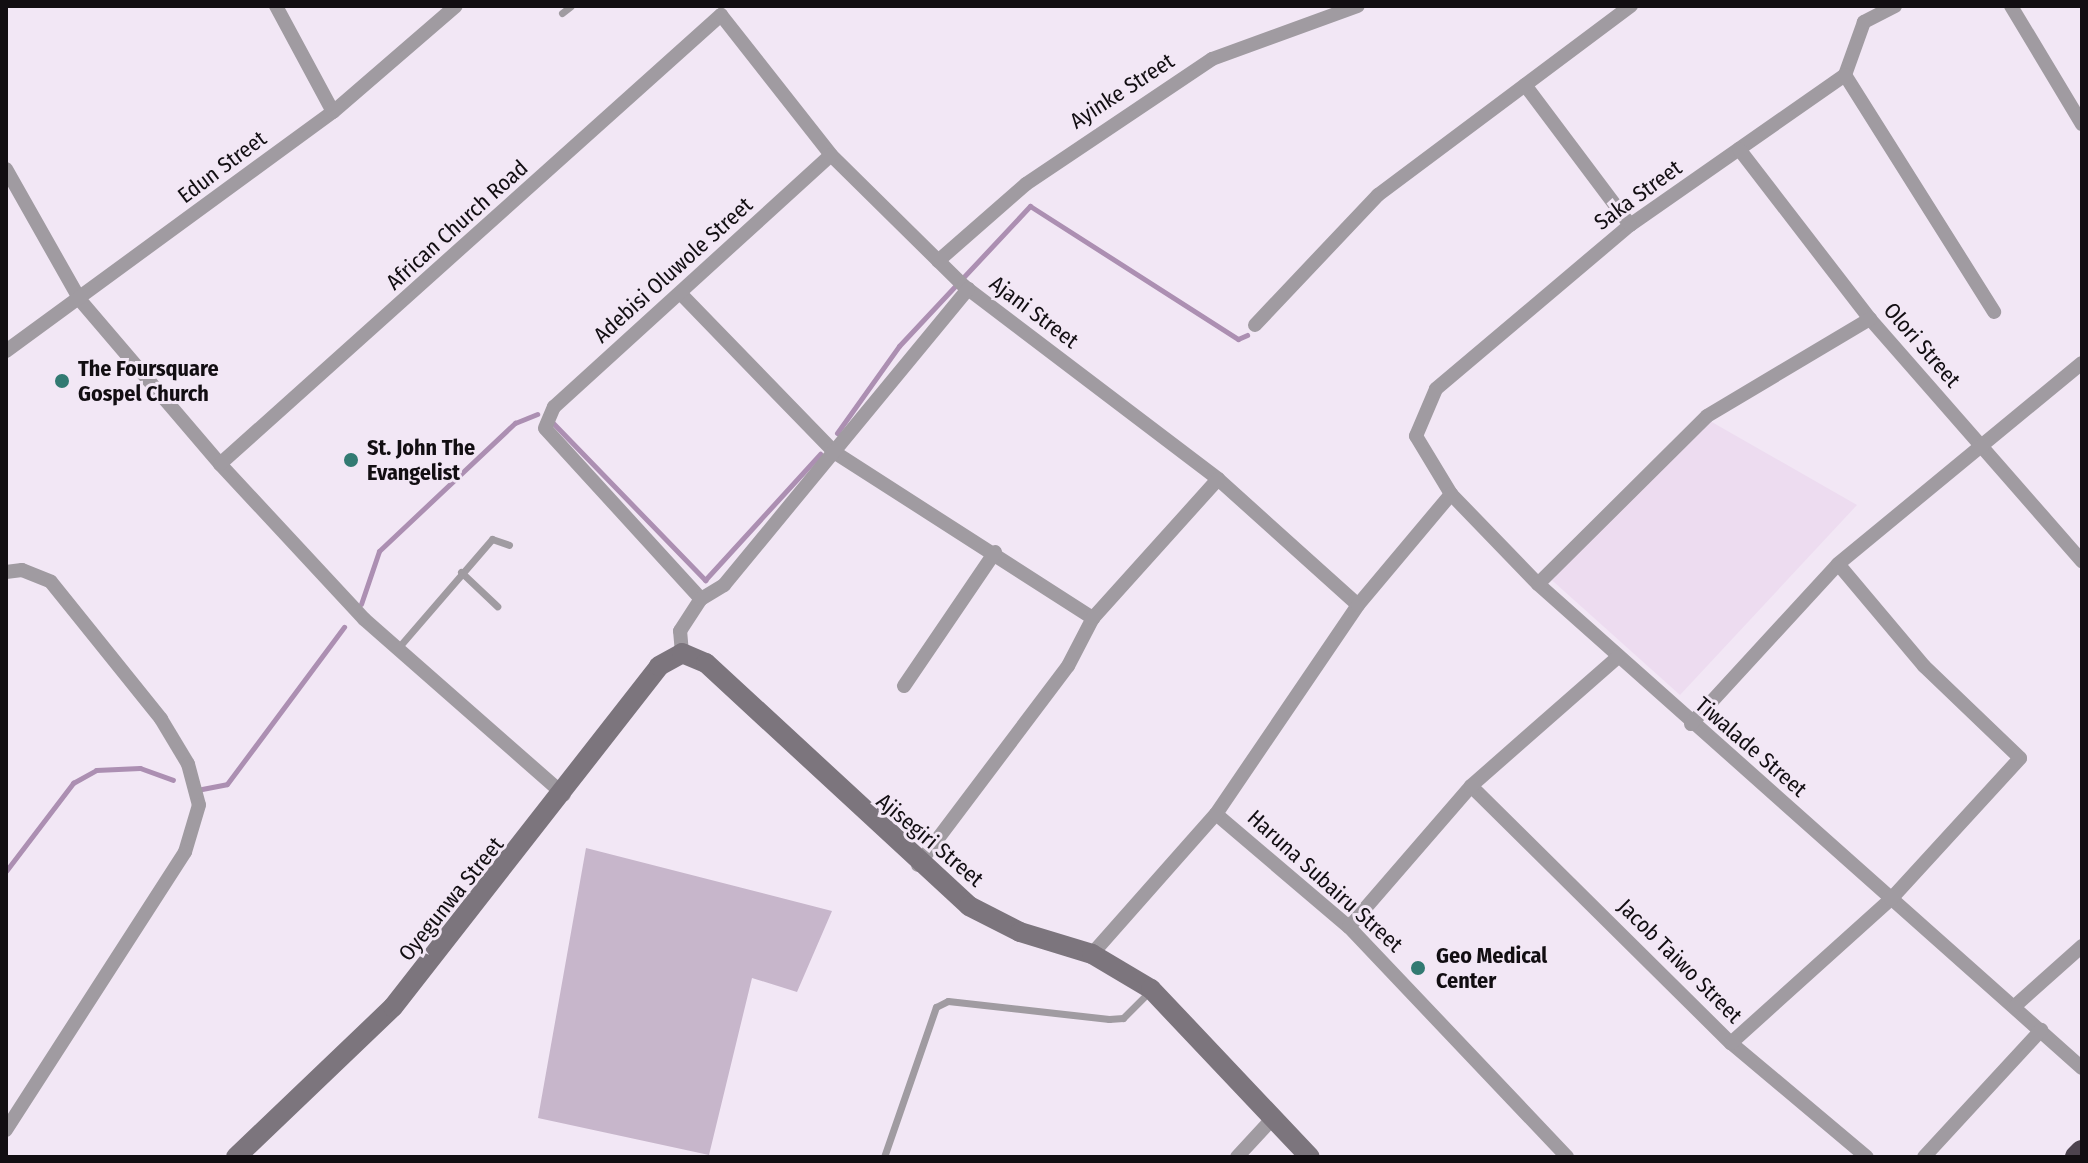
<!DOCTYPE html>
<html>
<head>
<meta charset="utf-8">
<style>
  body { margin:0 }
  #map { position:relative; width:2088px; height:1163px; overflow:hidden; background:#f2e7f5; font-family:"Fira Sans Condensed",sans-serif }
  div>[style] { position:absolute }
  .built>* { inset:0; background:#eddcf0 }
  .green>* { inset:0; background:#c7b6cb }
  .stream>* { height:5px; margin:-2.5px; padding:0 2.5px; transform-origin:2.5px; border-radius:2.5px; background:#ac8fb2 }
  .lane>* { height:7px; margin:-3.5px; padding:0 3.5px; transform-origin:3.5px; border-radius:3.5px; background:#a09ba1 }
  .street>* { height:14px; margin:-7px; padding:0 7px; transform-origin:7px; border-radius:7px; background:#a09ba1 }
  .secondary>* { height:20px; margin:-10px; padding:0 10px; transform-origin:10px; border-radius:10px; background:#7c757d }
  .highway>* { height:24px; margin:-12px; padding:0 12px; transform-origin:12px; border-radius:12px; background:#4d434e }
  .dots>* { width:22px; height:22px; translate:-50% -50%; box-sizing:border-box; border:4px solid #f2e7f5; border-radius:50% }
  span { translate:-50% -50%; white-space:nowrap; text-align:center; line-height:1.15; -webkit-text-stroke:6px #f2e7f5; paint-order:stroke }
  .street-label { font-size:22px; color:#120e12 }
  .poi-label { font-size:22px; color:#120e12; font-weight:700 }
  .left { translate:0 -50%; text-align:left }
  .frame { position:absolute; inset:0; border:8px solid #120e12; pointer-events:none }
</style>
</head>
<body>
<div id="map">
  <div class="built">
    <div style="clip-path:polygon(1710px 421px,1857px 505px,1680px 695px,1545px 574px)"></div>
  </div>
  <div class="green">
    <div style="clip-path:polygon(586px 848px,832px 911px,797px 992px,752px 978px,709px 1155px,538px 1118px)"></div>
  </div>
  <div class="stream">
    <div style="left:553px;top:423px;width:219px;rotate:45.9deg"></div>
    <div style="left:705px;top:580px;width:171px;rotate:-47.6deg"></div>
    <div style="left:837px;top:433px;width:107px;rotate:-54.5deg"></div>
    <div style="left:899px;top:346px;width:192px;rotate:-46.9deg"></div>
    <div style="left:1030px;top:206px;width:247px;rotate:32.6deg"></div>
    <div style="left:1238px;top:339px;width:10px;rotate:-24deg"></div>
    <div style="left:361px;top:604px;width:56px;rotate:-71.2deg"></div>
    <div style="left:379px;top:551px;width:187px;rotate:-43.3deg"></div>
    <div style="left:515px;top:423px;width:24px;rotate:-22deg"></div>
    <div style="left:202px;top:789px;width:25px;rotate:-11deg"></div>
    <div style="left:227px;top:784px;width:196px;rotate:-53.3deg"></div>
    <div style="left:6px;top:871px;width:111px;rotate:-52.7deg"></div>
    <div style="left:73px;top:783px;width:26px;rotate:-29deg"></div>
    <div style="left:96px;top:770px;width:44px;rotate:-2.6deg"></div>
    <div style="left:140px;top:768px;width:35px;rotate:20deg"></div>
  </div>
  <div class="lane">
    <div style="left:562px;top:13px;width:11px;rotate:-38deg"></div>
    <div style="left:461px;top:572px;width:50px;rotate:43.4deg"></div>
    <div style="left:398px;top:648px;width:144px;rotate:-49.2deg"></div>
    <div style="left:492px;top:539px;width:18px;rotate:19deg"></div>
    <div style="left:884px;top:1157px;width:159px;rotate:-70.9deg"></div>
    <div style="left:936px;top:1007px;width:13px;rotate:-27deg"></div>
    <div style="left:948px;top:1001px;width:162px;rotate:6.4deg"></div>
    <div style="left:1109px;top:1019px;width:14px;rotate:-4deg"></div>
    <div style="left:1123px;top:1018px;width:38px;rotate:-45deg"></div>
  </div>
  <div class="street">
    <div style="left:276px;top:6px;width:120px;rotate:61.7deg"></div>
    <div style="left:1895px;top:6px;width:35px;rotate:153deg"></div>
    <div style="left:1864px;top:22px;width:56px;rotate:109.7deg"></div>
    <div style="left:1845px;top:75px;width:262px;rotate:145.1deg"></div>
    <div style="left:1630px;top:225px;width:254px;rotate:139.8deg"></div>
    <div style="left:1436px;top:389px;width:51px;rotate:113.1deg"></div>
    <div style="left:1416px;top:436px;width:68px;rotate:58.9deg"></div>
    <div style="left:1451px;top:494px;width:125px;rotate:46deg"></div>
    <div style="left:1538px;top:584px;width:728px;rotate:41.66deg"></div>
    <div style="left:2011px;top:6px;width:138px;rotate:59deg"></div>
    <div style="left:1845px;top:75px;width:280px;rotate:57.8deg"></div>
    <div style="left:1525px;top:85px;width:175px;rotate:53.1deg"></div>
    <div style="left:1739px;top:149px;width:215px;rotate:52.4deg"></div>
    <div style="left:1870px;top:319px;width:322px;rotate:48.8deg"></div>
    <div style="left:6px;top:169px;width:150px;rotate:60.5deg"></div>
    <div style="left:80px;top:300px;width:216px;rotate:49.5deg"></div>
    <div style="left:220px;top:464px;width:212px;rotate:47.1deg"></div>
    <div style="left:364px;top:619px;width:266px;rotate:41.3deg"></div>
    <div style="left:938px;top:261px;width:117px;rotate:-41.2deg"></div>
    <div style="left:1026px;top:184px;width:224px;rotate:-33.9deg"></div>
    <div style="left:1212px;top:59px;width:155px;rotate:-20deg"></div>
    <div style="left:681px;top:294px;width:220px;rotate:45.9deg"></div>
    <div style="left:834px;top:452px;width:308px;rotate:32.7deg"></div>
    <div style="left:1255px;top:325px;width:179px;rotate:-46.6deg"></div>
    <div style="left:1378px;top:195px;width:316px;rotate:-36.8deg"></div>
    <div style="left:6px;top:351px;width:405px;rotate:-36.2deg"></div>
    <div style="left:333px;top:112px;width:162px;rotate:-40.8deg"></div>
    <div style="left:220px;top:464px;width:673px;rotate:-41.87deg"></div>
    <div style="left:721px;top:15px;width:178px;rotate:51.8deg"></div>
    <div style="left:831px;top:155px;width:187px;rotate:44.6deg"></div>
    <div style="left:964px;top:286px;width:319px;rotate:37.2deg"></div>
    <div style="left:1218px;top:479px;width:188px;rotate:42deg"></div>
    <div style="left:6px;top:572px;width:16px;rotate:-7deg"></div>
    <div style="left:22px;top:570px;width:31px;rotate:22deg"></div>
    <div style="left:51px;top:582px;width:176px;rotate:51.2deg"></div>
    <div style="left:161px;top:719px;width:52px;rotate:59deg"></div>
    <div style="left:188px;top:764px;width:42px;rotate:75deg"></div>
    <div style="left:199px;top:805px;width:49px;rotate:106.6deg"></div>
    <div style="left:185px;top:852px;width:331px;rotate:122.8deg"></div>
    <div style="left:1538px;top:584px;width:238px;rotate:-44.8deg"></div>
    <div style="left:1707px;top:416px;width:190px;rotate:-30.8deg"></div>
    <div style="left:701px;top:599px;width:231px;rotate:-132.4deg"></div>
    <div style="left:545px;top:428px;width:23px;rotate:-67deg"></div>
    <div style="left:554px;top:407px;width:374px;rotate:-42.3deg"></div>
    <div style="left:682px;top:653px;width:22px;rotate:-95deg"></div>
    <div style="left:680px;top:631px;width:38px;rotate:-57deg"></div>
    <div style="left:701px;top:599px;width:27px;rotate:-31deg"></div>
    <div style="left:724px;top:585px;width:384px;rotate:-50.5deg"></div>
    <div style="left:904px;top:686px;width:162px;rotate:-55.8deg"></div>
    <div style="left:1691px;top:724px;width:217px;rotate:-47.4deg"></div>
    <div style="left:1838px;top:564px;width:316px;rotate:-39.5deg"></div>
    <div style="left:1471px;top:786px;width:366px;rotate:44.7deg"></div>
    <div style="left:1731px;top:1043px;width:177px;rotate:40deg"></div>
    <div style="left:1216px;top:814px;width:175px;rotate:40.4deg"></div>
    <div style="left:1349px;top:927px;width:317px;rotate:46.5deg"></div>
    <div style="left:918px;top:865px;width:249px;rotate:-53deg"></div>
    <div style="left:1068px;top:666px;width:54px;rotate:-62.5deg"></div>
    <div style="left:1093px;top:618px;width:187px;rotate:-48deg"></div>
    <div style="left:1349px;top:927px;width:186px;rotate:-49.1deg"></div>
    <div style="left:1471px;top:786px;width:196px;rotate:-41.3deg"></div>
    <div style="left:1092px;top:954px;width:187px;rotate:-48.5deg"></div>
    <div style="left:1216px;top:814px;width:253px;rotate:-55.8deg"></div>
    <div style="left:1358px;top:605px;width:145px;rotate:-50deg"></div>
    <div style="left:2016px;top:1005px;width:89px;rotate:-41.8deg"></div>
    <div style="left:1731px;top:1043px;width:215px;rotate:-42deg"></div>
    <div style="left:1891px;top:899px;width:191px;rotate:-47.5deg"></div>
    <div style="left:2020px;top:758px;width:133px;rotate:-136.2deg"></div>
    <div style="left:1924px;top:666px;width:133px;rotate:-130.1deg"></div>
    <div style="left:1237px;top:1157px;width:54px;rotate:-47.2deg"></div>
    <div style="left:1924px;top:1157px;width:173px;rotate:-47.3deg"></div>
  </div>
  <div class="secondary">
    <div style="left:236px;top:1157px;width:217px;rotate:-43.7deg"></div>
    <div style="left:393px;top:1007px;width:432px;rotate:-52deg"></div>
    <div style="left:659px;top:666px;width:26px;rotate:-29deg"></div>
    <div style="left:682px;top:653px;width:26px;rotate:23deg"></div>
    <div style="left:706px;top:663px;width:358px;rotate:42.7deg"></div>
    <div style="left:969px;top:906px;width:57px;rotate:27deg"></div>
    <div style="left:1020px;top:932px;width:75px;rotate:17deg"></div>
    <div style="left:1092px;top:954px;width:69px;rotate:30.7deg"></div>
    <div style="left:1151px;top:989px;width:231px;rotate:46.6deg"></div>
  </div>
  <div class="highway">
    <div style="left:2077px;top:1157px;width:7px;rotate:-45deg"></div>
  </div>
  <div class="dots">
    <div style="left:62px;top:381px;background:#327a72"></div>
    <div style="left:351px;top:460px;background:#327a72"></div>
    <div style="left:1418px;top:968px;background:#327a72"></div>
  </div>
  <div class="street-label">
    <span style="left:1122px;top:91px;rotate:-33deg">Ayinke Street</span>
    <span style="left:222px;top:167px;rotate:-37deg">Edun Street</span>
    <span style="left:1638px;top:195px;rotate:-36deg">Saka Street</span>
    <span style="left:457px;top:225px;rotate:-42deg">African Church Road</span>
    <span style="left:673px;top:270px;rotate:-42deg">Adebisi Oluwole Street</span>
    <span style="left:1034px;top:312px;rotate:37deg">Ajani Street</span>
    <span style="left:1922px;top:345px;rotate:49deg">Olori Street</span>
    <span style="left:1751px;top:747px;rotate:41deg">Tiwalade Street</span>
    <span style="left:930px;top:840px;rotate:40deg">Ajisegiri Street</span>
    <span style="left:1325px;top:881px;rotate:42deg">Haruna Subairu Street</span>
    <span style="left:451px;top:899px;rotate:-51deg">Oyegunwa Street</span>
    <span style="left:1680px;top:961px;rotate:45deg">Jacob Taiwo Street</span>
  </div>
  <div class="poi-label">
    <span class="left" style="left:78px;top:381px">The Foursquare<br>Gospel Church</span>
    <span class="left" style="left:367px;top:460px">St. John The<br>Evangelist</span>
    <span class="left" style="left:1436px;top:968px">Geo Medical<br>Center</span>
  </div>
  <div class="frame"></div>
</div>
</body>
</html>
